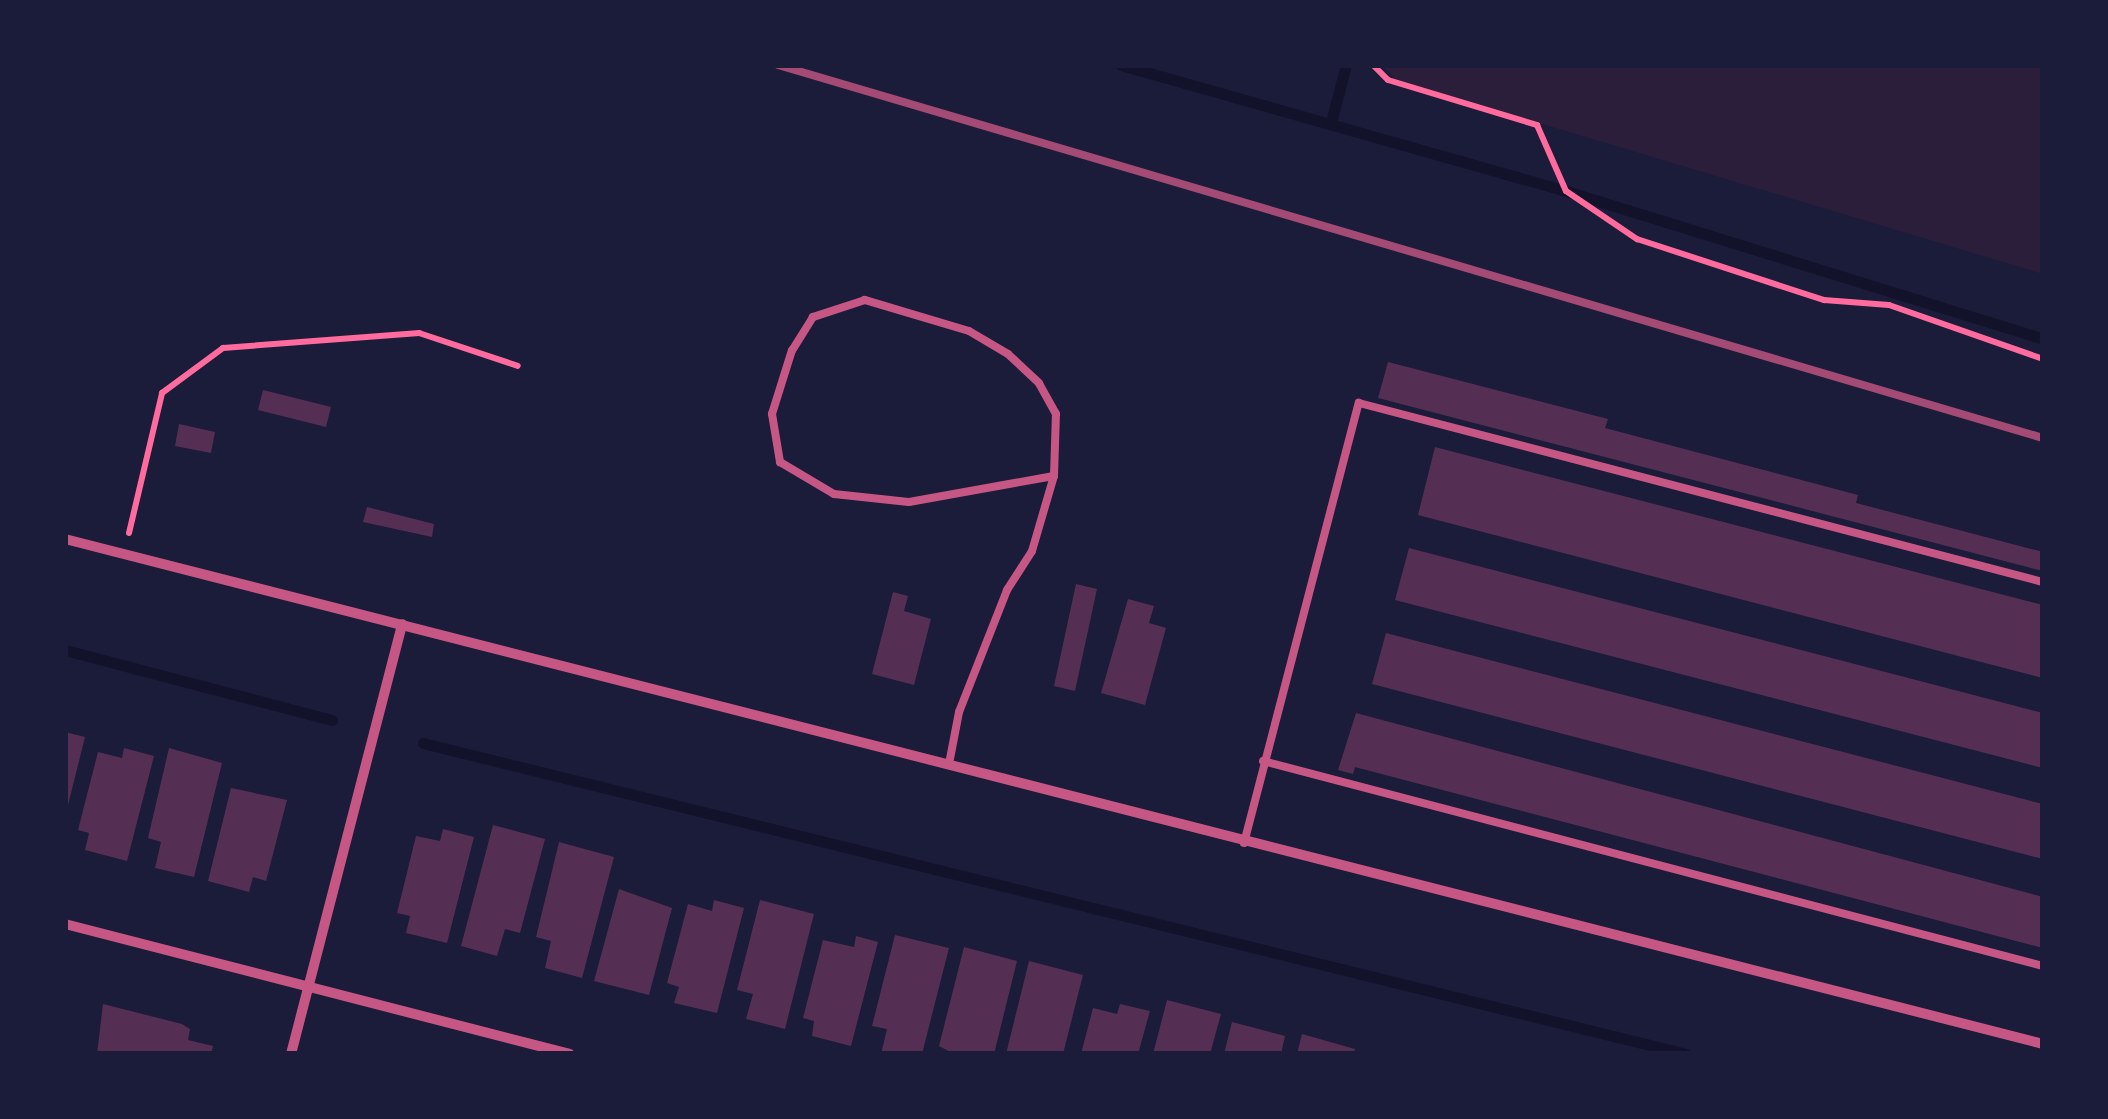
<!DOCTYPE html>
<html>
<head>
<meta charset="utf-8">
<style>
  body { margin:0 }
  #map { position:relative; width:2108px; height:1119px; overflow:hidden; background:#1b1b3a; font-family:Quicksand,sans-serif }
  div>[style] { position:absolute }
  .green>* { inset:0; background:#2a1e3b }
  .stream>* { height:11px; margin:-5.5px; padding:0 5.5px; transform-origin:5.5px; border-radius:5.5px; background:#12122b }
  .building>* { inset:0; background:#542f53 }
  .path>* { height:6px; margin:-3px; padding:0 3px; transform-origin:3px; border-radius:3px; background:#ff6b9d }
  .service>* { height:8px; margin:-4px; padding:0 4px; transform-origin:4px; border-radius:4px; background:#c65784 }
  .minor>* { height:10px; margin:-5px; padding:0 5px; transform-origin:5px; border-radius:5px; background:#c65784 }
  .rail>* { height:8px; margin:-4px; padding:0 4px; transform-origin:4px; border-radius:4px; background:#a44b75 }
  span { translate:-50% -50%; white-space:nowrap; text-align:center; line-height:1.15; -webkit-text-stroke:8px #1b1b3a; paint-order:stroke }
  .frame { position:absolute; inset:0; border:68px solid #1b1b3a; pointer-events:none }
</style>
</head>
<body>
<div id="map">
  <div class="green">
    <div style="clip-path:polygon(1382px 65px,2043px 65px,2043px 274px,1396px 80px)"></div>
  </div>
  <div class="stream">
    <div style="left:1121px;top:65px;width:462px;rotate:15.8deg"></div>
    <div style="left:1566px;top:191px;width:499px;rotate:17.2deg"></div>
    <div style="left:1331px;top:122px;width:59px;rotate:-75.3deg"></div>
    <div style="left:65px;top:650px;width:276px;rotate:14.7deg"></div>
    <div style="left:423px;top:743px;width:1301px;rotate:13.83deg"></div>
  </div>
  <div class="building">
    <div style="clip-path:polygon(1388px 362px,1608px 419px,1605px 428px,1858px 495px,1856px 503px,2043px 552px,2043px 571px,1378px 398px)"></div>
    <div style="clip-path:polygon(263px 390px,331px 407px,326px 427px,258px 410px)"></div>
    <div style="clip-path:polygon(179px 424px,215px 432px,211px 453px,175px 446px)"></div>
    <div style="clip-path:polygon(1435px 447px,2043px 605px,2043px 678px,1418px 515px)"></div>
    <div style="clip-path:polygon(367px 507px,434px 524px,432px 537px,363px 522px)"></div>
    <div style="clip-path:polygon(1409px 548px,2043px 713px,2043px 768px,1395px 600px)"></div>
    <div style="clip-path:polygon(1076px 584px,1097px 589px,1075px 691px,1054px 686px)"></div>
    <div style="clip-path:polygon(893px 592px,908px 596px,904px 611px,931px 619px,914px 685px,872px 674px)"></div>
    <div style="clip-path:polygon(1128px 599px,1154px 606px,1149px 623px,1166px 628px,1145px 705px,1101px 693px)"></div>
    <div style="clip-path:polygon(1386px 633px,2043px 804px,2043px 859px,1372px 684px)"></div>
    <div style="clip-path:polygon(1356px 713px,2043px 897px,2043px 948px,1355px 767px,1353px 774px,1338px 770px)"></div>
    <div style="clip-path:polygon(65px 732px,85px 737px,66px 813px,65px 813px)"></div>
    <div style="clip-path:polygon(124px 748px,154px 756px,127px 861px,85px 850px,89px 833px,78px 830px,98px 752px,122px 758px)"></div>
    <div style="clip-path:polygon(169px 748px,222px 763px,194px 877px,155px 868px,161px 842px,148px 838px)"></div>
    <div style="clip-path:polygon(231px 788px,287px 800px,266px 881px,253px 877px,249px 892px,208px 881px)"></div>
    <div style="clip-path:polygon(493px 825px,545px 839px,520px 933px,505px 929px,497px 956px,461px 946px)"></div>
    <div style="clip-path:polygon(443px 829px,474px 837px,447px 943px,406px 933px,410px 916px,397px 913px,416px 836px,440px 841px)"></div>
    <div style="clip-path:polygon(559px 842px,614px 857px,582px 978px,545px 968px,551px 941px,536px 937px)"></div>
    <div style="clip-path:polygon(619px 889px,672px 908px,649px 995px,594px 981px)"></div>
    <div style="clip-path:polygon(714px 900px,744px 908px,717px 1013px,674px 1003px,679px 987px,667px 983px,688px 904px,712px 911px)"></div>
    <div style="clip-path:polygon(760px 900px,814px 914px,785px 1029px,746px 1019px,753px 994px,737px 990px)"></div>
    <div style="clip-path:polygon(895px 935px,949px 948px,922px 1054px,881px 1054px,887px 1029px,872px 1026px)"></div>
    <div style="clip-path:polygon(856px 936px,878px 942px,851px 1046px,812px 1036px,814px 1021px,803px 1018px,823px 940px,854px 947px)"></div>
    <div style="clip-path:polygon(964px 947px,1017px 961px,994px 1054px,954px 1054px,939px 1046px)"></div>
    <div style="clip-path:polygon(1029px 961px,1083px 975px,1063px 1054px,1006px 1054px)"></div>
    <div style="clip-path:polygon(1167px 1000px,1221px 1014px,1210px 1054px,1153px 1054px)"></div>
    <div style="clip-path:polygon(103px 1004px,182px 1024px,190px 1029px,188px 1040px,213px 1046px,211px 1054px,97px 1054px)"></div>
    <div style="clip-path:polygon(1120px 1004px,1150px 1011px,1138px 1054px,1081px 1054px,1093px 1008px,1117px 1014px)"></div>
    <div style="clip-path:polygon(1232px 1022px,1285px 1036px,1281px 1054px,1224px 1054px)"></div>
    <div style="clip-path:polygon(1302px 1034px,1355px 1049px,1354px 1054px,1297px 1054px)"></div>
  </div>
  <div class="path">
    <div style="left:1373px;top:65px;width:21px;rotate:45deg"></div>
    <div style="left:1388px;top:80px;width:156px;rotate:16.8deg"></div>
    <div style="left:1537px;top:125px;width:72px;rotate:66.3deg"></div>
    <div style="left:1566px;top:191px;width:86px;rotate:34.1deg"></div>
    <div style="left:1637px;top:239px;width:197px;rotate:18.1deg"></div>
    <div style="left:1824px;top:300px;width:65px;rotate:4.4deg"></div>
    <div style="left:1889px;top:305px;width:163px;rotate:19.3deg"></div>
    <div style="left:129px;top:533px;width:144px;rotate:-76.7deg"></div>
    <div style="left:162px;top:393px;width:76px;rotate:-36.4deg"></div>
    <div style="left:223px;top:348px;width:197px;rotate:-4.4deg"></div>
    <div style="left:419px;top:333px;width:104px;rotate:18.4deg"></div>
  </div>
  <div class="service">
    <div style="left:1263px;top:761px;width:806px;rotate:14.73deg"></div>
    <div style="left:949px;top:764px;width:53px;rotate:-79.1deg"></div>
    <div style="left:959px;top:712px;width:131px;rotate:-68.5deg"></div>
    <div style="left:1007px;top:590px;width:46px;rotate:-57.3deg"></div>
    <div style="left:1032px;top:551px;width:78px;rotate:-73.7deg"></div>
    <div style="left:1054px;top:476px;width:62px;rotate:-88.2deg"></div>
    <div style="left:1056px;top:414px;width:35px;rotate:-119deg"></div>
    <div style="left:1039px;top:383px;width:42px;rotate:-136.9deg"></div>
    <div style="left:1008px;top:354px;width:45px;rotate:-149.5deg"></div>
    <div style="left:969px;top:331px;width:109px;rotate:-163.4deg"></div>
    <div style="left:865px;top:300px;width:55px;rotate:161.9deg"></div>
    <div style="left:813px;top:317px;width:39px;rotate:122deg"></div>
    <div style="left:792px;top:350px;width:67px;rotate:107.4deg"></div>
    <div style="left:772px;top:414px;width:49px;rotate:80.5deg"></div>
    <div style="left:780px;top:462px;width:63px;rotate:30.7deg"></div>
    <div style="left:834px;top:494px;width:75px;rotate:6.1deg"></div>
    <div style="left:909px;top:502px;width:147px;rotate:-10.2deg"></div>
    <div style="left:1244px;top:843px;width:455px;rotate:-75.4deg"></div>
    <div style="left:1359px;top:403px;width:707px;rotate:14.67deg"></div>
  </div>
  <div class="minor">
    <div style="left:65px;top:539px;width:2041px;rotate:14.32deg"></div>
    <div style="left:65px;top:924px;width:521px;rotate:14.44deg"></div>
    <div style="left:291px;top:1054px;width:444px;rotate:-75.5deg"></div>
  </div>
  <div class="rail">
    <div style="left:778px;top:65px;width:1319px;rotate:16.43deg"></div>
  </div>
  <div class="frame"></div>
</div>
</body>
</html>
